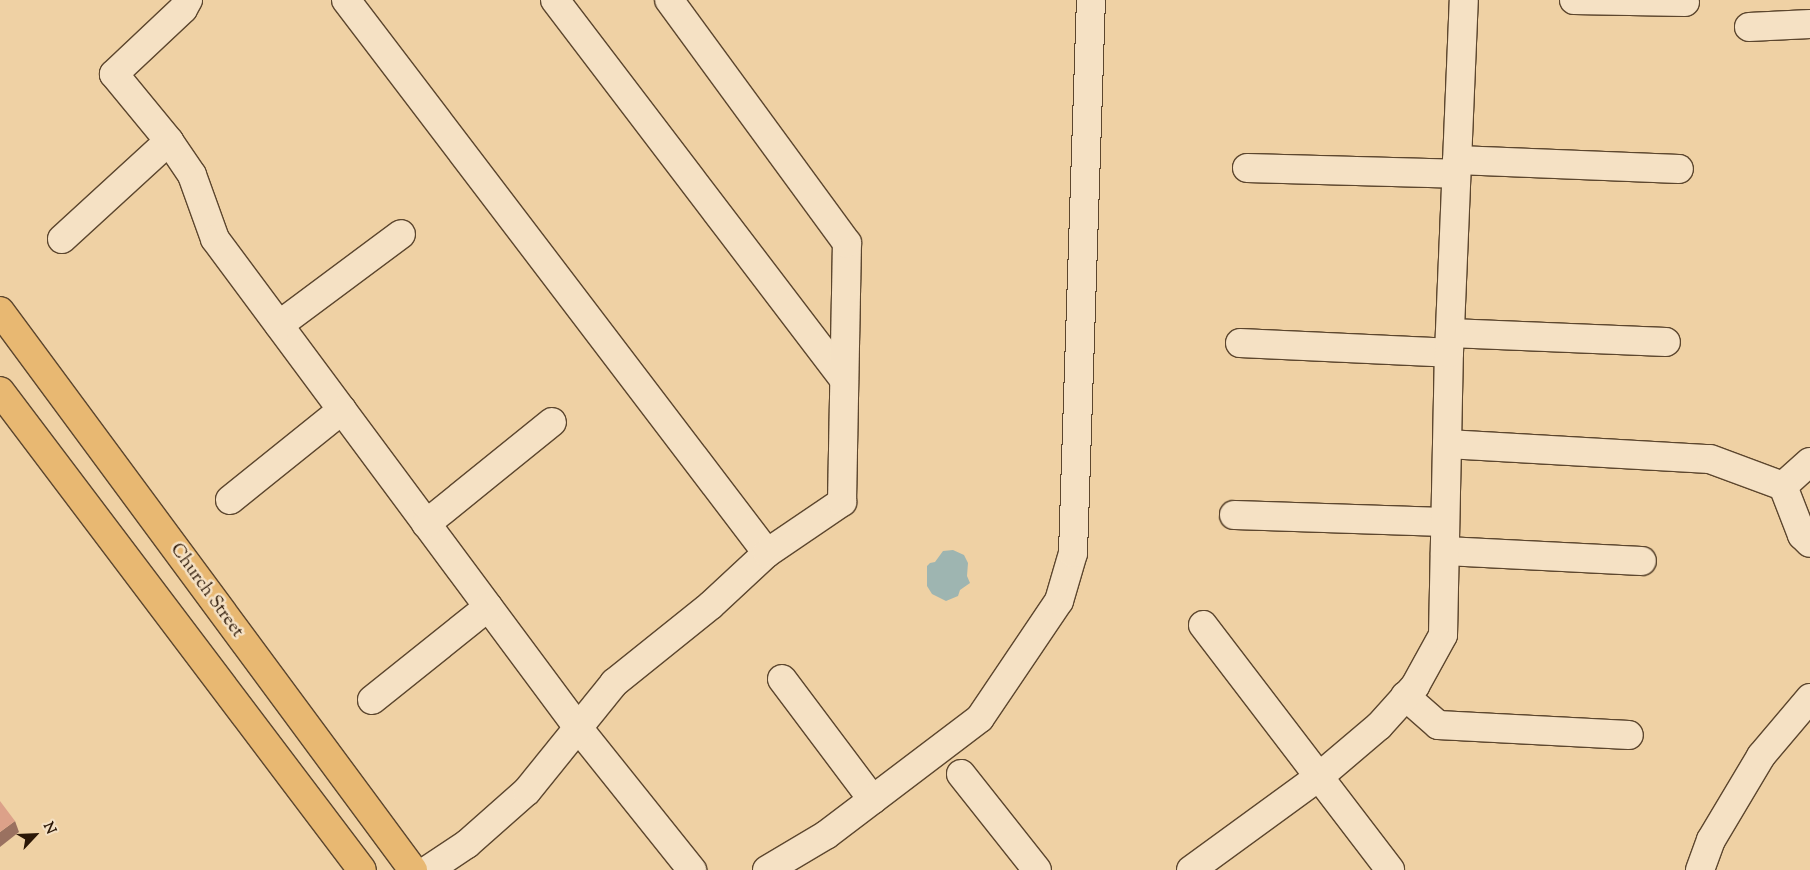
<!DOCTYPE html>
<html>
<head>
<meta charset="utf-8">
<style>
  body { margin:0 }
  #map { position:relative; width:1810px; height:870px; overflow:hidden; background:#efd1a4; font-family:"Sorts Mill Goudy",serif }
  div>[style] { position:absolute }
  .water>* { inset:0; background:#9eb5b1 }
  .roads { filter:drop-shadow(1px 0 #5c462e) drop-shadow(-1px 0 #5c462e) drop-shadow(0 1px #5c462e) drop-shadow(0 -1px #5c462e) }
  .minor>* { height:28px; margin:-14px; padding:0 14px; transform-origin:14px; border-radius:14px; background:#f5e1c4 }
  .major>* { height:28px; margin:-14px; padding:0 14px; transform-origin:14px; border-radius:14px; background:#e8b872 }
  .shaded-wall>* { inset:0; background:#9a7160 }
  .building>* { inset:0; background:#dca189 }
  span { translate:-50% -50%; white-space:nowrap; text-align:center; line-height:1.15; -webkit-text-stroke:5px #f5e1c4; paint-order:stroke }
  .street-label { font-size:18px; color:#2b1706 }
  .north { position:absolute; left:10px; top:810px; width:50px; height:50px; -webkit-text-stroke:4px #f5e1c4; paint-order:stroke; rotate:65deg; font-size:14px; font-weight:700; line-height:20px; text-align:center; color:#2b1706 }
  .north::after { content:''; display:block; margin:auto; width:18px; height:22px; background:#2b1706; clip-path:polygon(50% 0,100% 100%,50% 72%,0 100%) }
</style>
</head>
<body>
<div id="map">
  <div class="water">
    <div style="clip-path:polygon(953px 550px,964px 555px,968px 563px,967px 576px,970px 583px,960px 590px,958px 596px,946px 601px,932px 594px,927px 586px,927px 566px,930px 563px,935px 562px,943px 551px)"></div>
  </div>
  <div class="roads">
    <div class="minor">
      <div style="left:188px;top:0;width:10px;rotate:119deg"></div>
      <div style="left:183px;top:9px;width:95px;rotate:136.7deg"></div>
      <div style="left:114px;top:74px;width:87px;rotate:50.6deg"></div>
      <div style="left:169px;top:141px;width:41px;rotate:55.9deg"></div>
      <div style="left:192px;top:175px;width:68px;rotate:70.2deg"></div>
      <div style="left:215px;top:239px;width:610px;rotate:53.39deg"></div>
      <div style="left:579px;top:729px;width:181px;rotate:51.3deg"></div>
      <div style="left:346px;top:0;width:695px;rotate:52.72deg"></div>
      <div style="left:555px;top:0;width:477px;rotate:52.7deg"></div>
      <div style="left:1574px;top:0;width:111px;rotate:1deg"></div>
      <div style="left:1749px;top:27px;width:61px;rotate:-2.8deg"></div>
      <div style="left:1457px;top:160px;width:222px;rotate:2.3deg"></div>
      <div style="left:1247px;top:168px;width:209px;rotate:1.6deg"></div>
      <div style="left:62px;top:239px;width:145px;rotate:-42.5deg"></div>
      <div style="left:279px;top:325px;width:152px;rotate:-36.7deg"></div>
      <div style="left:1450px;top:333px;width:216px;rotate:2.4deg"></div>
      <div style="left:1240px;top:343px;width:209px;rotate:2.7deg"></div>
      <div style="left:1447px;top:444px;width:263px;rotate:3.3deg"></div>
      <div style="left:1710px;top:459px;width:78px;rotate:20.3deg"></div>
      <div style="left:1783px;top:486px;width:36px;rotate:-42deg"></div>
      <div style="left:1783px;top:486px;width:53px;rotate:68.8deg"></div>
      <div style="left:1802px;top:535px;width:11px;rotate:45deg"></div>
      <div style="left:230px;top:500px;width:144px;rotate:-38.8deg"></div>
      <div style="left:1234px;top:515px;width:211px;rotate:1.9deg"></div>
      <div style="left:426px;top:524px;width:162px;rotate:-39deg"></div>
      <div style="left:1445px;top:551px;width:197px;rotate:2.9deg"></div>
      <div style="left:1203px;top:625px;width:308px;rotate:52.6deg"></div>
      <div style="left:782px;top:679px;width:151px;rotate:53.1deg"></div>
      <div style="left:1405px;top:696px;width:44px;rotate:41.3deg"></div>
      <div style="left:1438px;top:725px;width:191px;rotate:3deg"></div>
      <div style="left:372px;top:700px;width:149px;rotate:-38.7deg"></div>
      <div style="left:961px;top:774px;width:122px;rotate:51.6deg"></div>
      <div style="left:428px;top:870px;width:47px;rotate:-33.7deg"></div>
      <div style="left:467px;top:844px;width:80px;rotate:-41.5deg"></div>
      <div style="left:527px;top:791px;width:139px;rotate:-51.1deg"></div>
      <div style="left:614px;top:683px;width:124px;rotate:-38.8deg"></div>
      <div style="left:711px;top:605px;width:76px;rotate:-42.9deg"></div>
      <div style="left:767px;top:553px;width:91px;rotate:-34.2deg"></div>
      <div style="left:842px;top:502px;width:259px;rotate:-88.9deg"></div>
      <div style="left:847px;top:243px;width:301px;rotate:-126.2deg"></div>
      <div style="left:767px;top:870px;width:69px;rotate:-30.7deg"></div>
      <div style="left:826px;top:835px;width:193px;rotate:-37.2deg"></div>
      <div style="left:980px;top:718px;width:141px;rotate:-56deg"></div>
      <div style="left:1059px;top:601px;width:50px;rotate:-73.7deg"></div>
      <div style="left:1073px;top:553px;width:553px;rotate:-88.14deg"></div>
      <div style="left:1191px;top:870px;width:160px;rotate:-36.1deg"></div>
      <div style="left:1320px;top:776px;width:77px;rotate:-40.3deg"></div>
      <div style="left:1379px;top:726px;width:54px;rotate:-48deg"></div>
      <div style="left:1415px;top:686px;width:58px;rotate:-61.2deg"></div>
      <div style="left:1443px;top:635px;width:282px;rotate:-88.8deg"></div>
      <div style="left:1449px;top:353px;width:353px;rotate:-87.6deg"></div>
      <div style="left:1700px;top:870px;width:32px;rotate:-70deg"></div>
      <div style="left:1711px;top:840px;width:98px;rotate:-59.2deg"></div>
      <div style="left:1761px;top:756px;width:76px;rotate:-49.8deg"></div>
    </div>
    <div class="major">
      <div style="left:0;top:311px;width:695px;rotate:53.54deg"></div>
      <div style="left:0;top:391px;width:600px;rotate:52.92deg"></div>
    </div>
  </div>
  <div class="shaded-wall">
    <div style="clip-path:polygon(15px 821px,19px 832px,0 847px,0 832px)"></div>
  </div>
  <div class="building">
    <div style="clip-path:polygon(0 801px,15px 821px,0 832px)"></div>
  </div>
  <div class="street-label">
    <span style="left:206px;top:591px;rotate:54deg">Church Street</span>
  </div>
  <div class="north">N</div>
</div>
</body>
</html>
